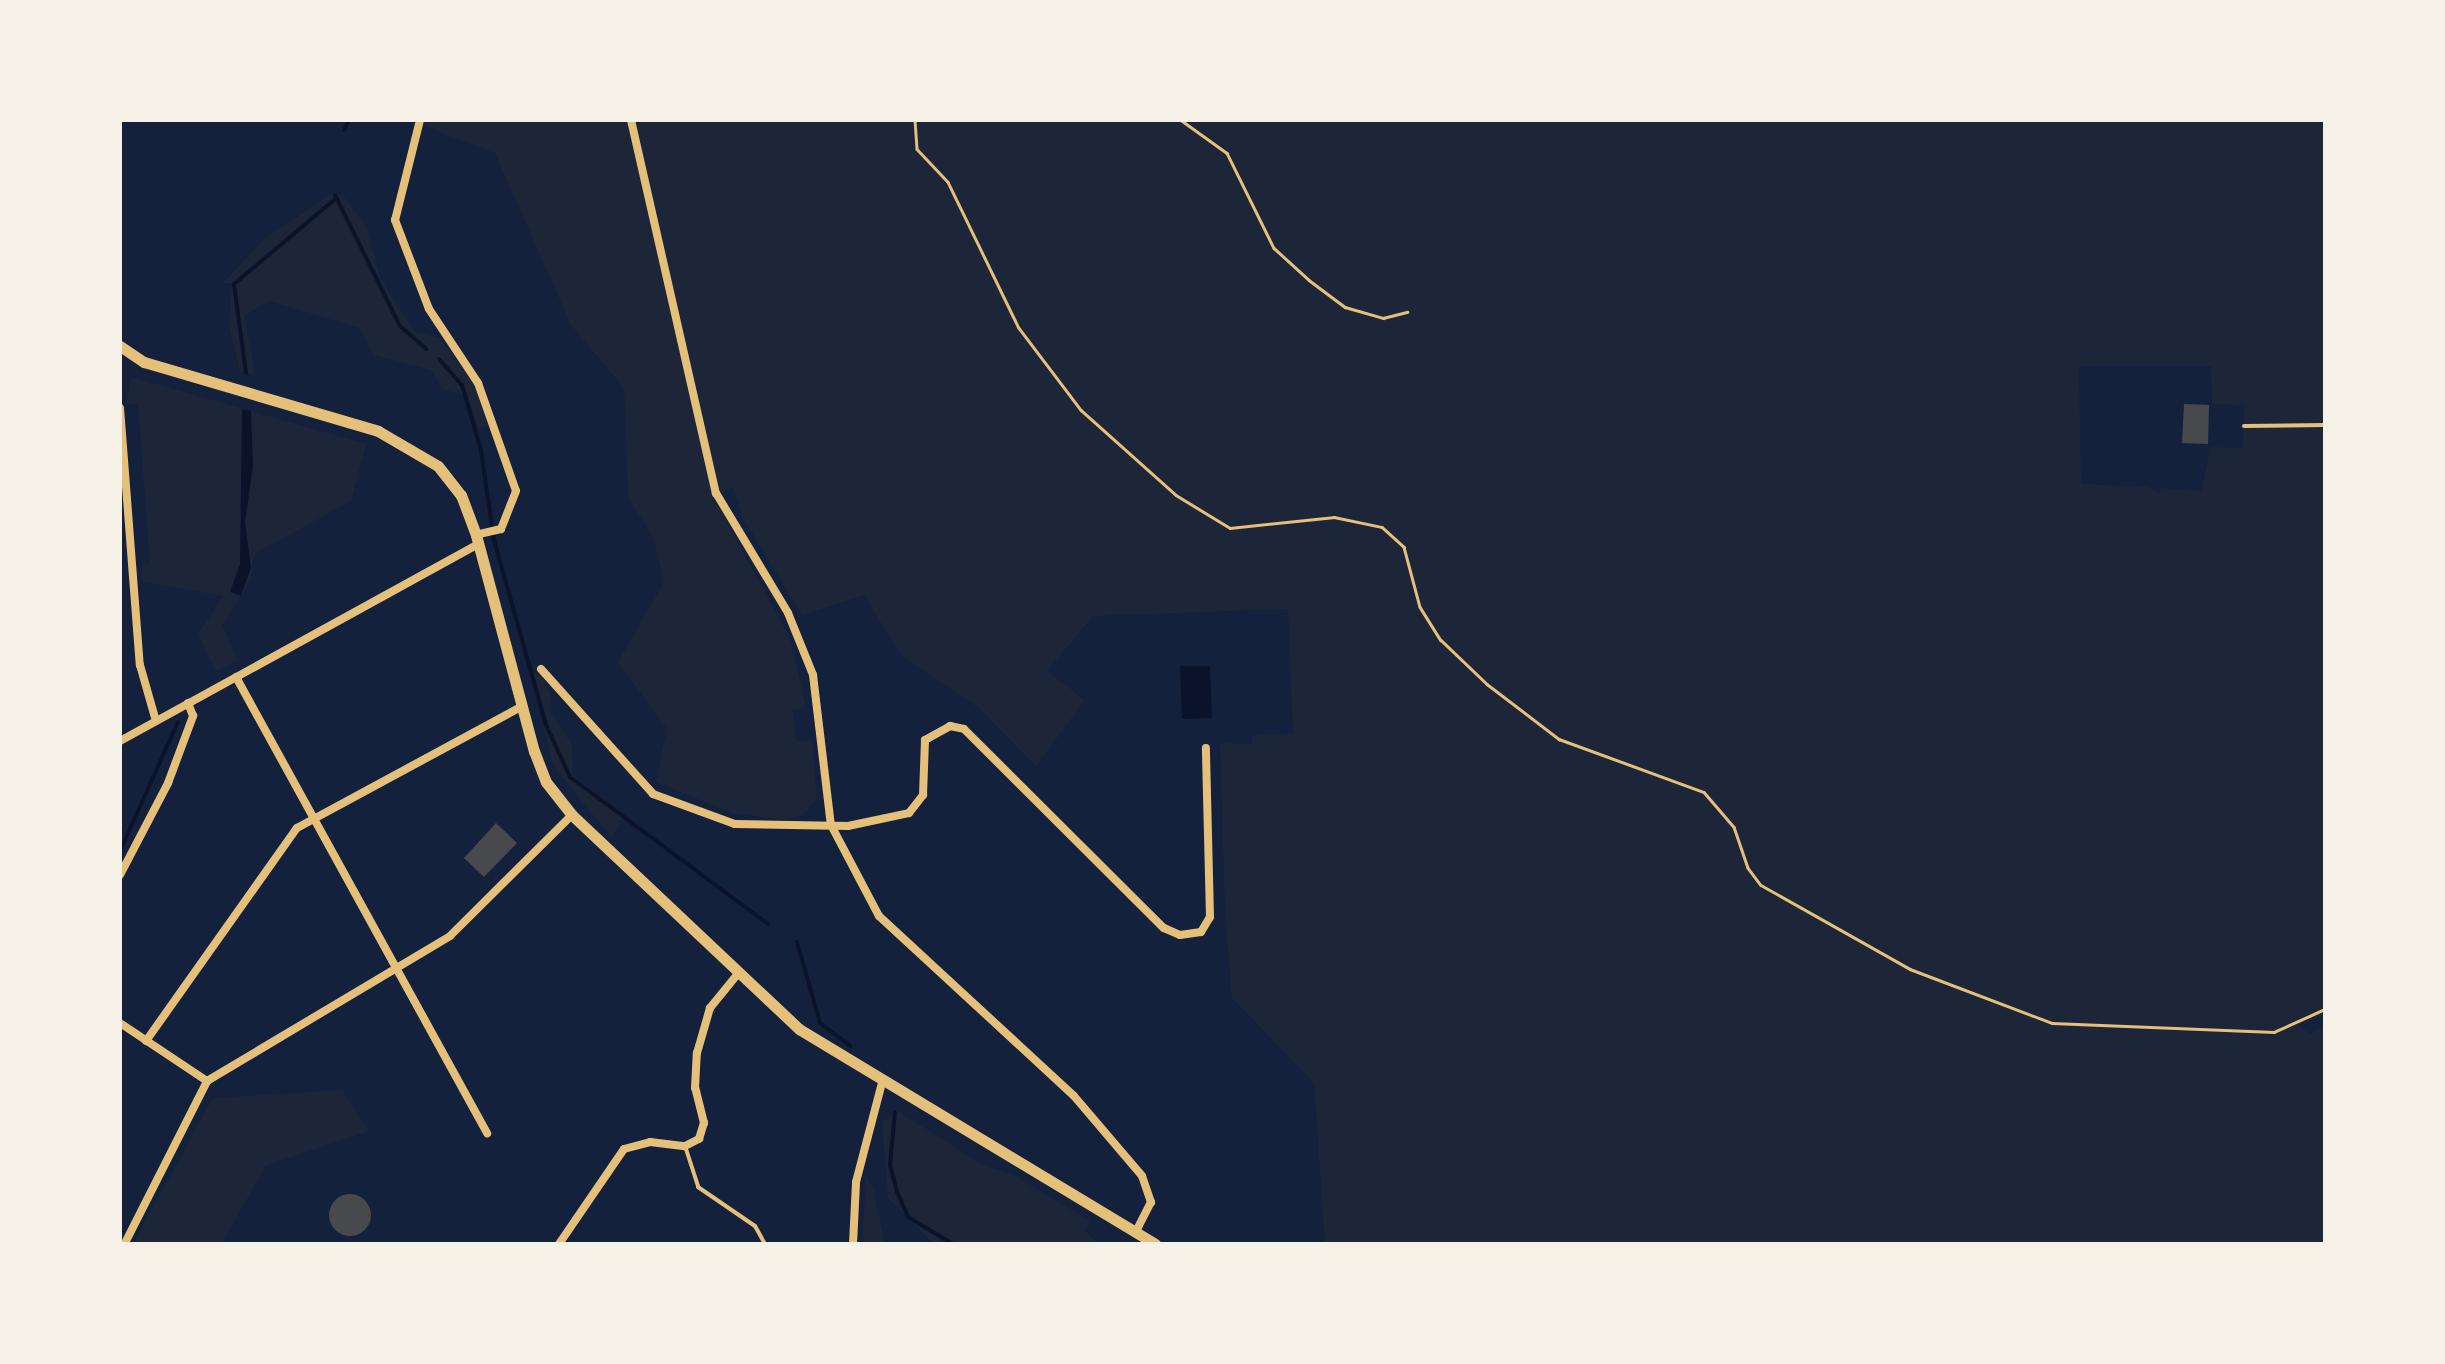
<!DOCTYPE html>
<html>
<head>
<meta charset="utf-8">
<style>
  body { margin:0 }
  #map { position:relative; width:2445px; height:1364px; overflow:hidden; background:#14213d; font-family:"Nunito Sans",sans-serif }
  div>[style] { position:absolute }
  .green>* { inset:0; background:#1d2539 }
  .water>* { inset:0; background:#0b132b }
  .stream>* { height:4px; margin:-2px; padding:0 2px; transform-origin:2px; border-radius:2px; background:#0b132b }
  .building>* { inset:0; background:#48494c }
  .round { border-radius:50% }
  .path>* { height:2.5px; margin:-1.25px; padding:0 1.25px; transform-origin:1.25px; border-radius:1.25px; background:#e5c07b }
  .service>* { height:4px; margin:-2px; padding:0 2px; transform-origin:2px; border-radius:2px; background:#e5c07b }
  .minor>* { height:8px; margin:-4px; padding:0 4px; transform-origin:4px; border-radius:4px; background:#e5c07b }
  .secondary>* { height:11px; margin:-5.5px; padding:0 5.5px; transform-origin:5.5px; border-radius:5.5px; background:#e5c07b }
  span { translate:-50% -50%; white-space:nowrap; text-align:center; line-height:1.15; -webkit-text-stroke:10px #f6f1e7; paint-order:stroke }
  .frame { position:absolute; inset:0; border:122px solid #f6f1e7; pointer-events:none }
</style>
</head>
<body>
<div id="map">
  <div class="green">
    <div style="clip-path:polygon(evenodd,2325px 120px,2325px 1015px,2296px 1025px,2311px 1034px,2325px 1026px,2325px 1244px,1325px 1244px,1314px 1083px,1232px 998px,1225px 912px,1220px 743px,1251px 744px,1253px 735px,1293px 733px,1288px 609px,1093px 616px,1047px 671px,1085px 700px,1036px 766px,980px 709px,901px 655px,864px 595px,802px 615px,743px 518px,733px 487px,713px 497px,790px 638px,806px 707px,792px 710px,797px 742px,812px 739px,817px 798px,803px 815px,781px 820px,732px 813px,656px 782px,667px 729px,618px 662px,664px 582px,653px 537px,628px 497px,624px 388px,571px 325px,495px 153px,414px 122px,2325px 120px,2079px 366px,2211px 366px,2212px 404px,2244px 405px,2243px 448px,2211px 447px,2201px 491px,2160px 488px,2159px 494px,2148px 487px,2081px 484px,2079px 366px)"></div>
    <div style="clip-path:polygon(332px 194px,342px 194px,366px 227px,380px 278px,415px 332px,439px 338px,476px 385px,488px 426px,479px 429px,468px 396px,442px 389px,431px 370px,374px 355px,359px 328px,270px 301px,244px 316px,254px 367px,253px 375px,240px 372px,229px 324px,232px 283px,223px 283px,264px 239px)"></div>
    <div style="clip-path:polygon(132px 377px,366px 444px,351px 501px,254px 554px,250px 581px,222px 625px,238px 660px,216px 671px,198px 634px,224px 596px,143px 582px,142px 564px,150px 563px,138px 404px,126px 403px)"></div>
    <div style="clip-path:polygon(540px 673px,551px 697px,549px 710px,572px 745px,573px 774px,622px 817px,612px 838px,553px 766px,532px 674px)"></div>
    <div style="clip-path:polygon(342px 1090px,369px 1131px,265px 1166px,222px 1244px,133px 1244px,213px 1098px)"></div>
    <div style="clip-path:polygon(898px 1111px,979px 1163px,1015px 1176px,1090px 1221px,1085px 1230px,1098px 1244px,934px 1244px,888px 1198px,882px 1122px)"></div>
    <div style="clip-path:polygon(866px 1177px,873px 1188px,885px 1244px,862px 1244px)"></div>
  </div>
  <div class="water">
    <div style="clip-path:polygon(242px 409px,251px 411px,253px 466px,245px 522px,251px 568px,241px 596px,230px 592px,240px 564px)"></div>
    <div style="clip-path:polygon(1180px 666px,1210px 666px,1212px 718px,1182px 719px)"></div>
  </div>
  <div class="stream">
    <div style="left:344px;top:130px;width:11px;rotate:-63deg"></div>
    <div style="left:335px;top:195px;width:146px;rotate:63.6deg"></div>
    <div style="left:400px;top:326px;width:35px;rotate:41deg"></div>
    <div style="left:439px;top:359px;width:35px;rotate:49deg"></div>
    <div style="left:462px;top:385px;width:68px;rotate:73.7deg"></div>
    <div style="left:481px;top:450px;width:91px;rotate:81.8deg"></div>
    <div style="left:494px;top:540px;width:192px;rotate:74.3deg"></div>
    <div style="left:546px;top:725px;width:57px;rotate:65.2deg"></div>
    <div style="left:570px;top:777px;width:247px;rotate:36.6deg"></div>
    <div style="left:246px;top:373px;width:90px;rotate:-97.7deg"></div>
    <div style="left:234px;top:284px;width:131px;rotate:-40deg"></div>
    <div style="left:120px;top:851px;width:141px;rotate:-65.8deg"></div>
    <div style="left:797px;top:942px;width:84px;rotate:74.1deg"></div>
    <div style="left:820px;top:1023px;width:38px;rotate:37deg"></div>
    <div style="left:895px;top:1112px;width:53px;rotate:95.4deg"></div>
    <div style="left:890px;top:1165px;width:28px;rotate:75deg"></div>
    <div style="left:897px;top:1192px;width:27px;rotate:66deg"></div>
    <div style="left:908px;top:1217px;width:52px;rotate:31deg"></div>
  </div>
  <div class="building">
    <div style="clip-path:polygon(2184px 404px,2209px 405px,2208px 444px,2182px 443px)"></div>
    <div style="clip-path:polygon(496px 823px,517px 843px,484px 877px,464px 858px)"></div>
    <div class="round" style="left:329px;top:1194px;width:42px;height:42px"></div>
  </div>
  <div class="path">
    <div style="left:915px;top:120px;width:29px;rotate:86deg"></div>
    <div style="left:917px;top:149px;width:45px;rotate:46.8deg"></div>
    <div style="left:948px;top:182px;width:162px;rotate:64.1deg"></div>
    <div style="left:1019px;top:328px;width:103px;rotate:52.9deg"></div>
    <div style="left:1081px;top:410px;width:127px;rotate:41.8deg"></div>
    <div style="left:1176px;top:495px;width:63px;rotate:31.4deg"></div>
    <div style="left:1230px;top:528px;width:105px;rotate:-6deg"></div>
    <div style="left:1334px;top:517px;width:49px;rotate:11.8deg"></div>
    <div style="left:1382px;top:527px;width:30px;rotate:42deg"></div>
    <div style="left:1404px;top:547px;width:62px;rotate:75.1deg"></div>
    <div style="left:1420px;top:607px;width:39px;rotate:58deg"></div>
    <div style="left:1441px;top:640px;width:64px;rotate:43.7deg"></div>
    <div style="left:1487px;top:684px;width:91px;rotate:37.4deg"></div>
    <div style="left:1559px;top:739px;width:154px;rotate:20.1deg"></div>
    <div style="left:1704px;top:792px;width:46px;rotate:49.4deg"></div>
    <div style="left:1734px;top:827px;width:43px;rotate:71.1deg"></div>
    <div style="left:1748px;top:868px;width:21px;rotate:53deg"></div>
    <div style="left:1761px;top:885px;width:171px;rotate:29.4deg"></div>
    <div style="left:1910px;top:969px;width:152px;rotate:20.8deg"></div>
    <div style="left:2052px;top:1023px;width:222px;rotate:2.3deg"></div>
    <div style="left:2274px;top:1032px;width:56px;rotate:-24.3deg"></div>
    <div style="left:1181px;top:120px;width:57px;rotate:35.7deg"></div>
    <div style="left:1227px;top:153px;width:106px;rotate:63.7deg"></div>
    <div style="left:1274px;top:248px;width:47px;rotate:42.4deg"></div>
    <div style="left:1309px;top:280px;width:45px;rotate:36.9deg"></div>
    <div style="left:1345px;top:307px;width:40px;rotate:16deg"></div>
    <div style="left:1383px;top:318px;width:25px;rotate:-14deg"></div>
  </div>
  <div class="service">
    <div style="left:2244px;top:426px;width:81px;rotate:-0.7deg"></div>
    <div style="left:686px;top:1149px;width:40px;rotate:72deg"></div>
    <div style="left:698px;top:1187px;width:69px;rotate:34.4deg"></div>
    <div style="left:755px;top:1226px;width:21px;rotate:61deg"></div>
  </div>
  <div class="minor">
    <div style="left:420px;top:120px;width:103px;rotate:104deg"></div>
    <div style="left:395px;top:220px;width:95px;rotate:69.1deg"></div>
    <div style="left:429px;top:309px;width:89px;rotate:56.5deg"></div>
    <div style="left:478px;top:383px;width:114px;rotate:70.6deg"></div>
    <div style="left:516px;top:491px;width:41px;rotate:111.5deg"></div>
    <div style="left:501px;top:529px;width:26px;rotate:167deg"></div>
    <div style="left:631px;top:120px;width:383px;rotate:77.2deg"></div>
    <div style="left:716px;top:493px;width:140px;rotate:59deg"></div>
    <div style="left:788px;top:613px;width:67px;rotate:68deg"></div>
    <div style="left:813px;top:675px;width:151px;rotate:83.2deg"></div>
    <div style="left:831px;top:825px;width:103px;rotate:62.2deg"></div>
    <div style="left:879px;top:916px;width:265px;rotate:42.7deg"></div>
    <div style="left:1074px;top:1096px;width:105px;rotate:49.6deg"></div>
    <div style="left:1142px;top:1176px;width:28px;rotate:71deg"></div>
    <div style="left:1151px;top:1202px;width:34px;rotate:117deg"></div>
    <div style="left:120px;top:408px;width:258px;rotate:85.6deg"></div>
    <div style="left:140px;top:665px;width:58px;rotate:74.1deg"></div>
    <div style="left:541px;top:669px;width:168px;rotate:48.1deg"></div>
    <div style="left:653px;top:794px;width:87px;rotate:20.1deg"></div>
    <div style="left:735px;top:824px;width:113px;rotate:1deg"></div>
    <div style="left:848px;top:826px;width:62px;rotate:-12deg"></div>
    <div style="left:909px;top:813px;width:23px;rotate:-52deg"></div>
    <div style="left:923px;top:795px;width:55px;rotate:-87.9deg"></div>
    <div style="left:925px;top:740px;width:29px;rotate:-29deg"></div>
    <div style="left:950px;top:726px;width:14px;rotate:12deg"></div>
    <div style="left:964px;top:729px;width:282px;rotate:44.9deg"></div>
    <div style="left:1164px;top:928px;width:17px;rotate:24deg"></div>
    <div style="left:1180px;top:935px;width:21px;rotate:-8deg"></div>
    <div style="left:1201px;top:932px;width:17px;rotate:-59deg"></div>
    <div style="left:1210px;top:917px;width:169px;rotate:-91.4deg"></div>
    <div style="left:236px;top:677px;width:521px;rotate:61.17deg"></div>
    <div style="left:120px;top:741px;width:409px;rotate:-28.8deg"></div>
    <div style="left:120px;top:875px;width:104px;rotate:-62.4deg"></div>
    <div style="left:168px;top:783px;width:72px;rotate:-69.5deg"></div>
    <div style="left:193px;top:716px;width:14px;rotate:-111deg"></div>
    <div style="left:120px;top:1023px;width:105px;rotate:33.7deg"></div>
    <div style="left:146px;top:1041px;width:261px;rotate:-54.7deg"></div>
    <div style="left:297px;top:828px;width:257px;rotate:-28.4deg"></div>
    <div style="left:126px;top:1241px;width:179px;rotate:-63.1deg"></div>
    <div style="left:207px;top:1081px;width:283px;rotate:-30.8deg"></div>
    <div style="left:450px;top:936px;width:172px;rotate:-44.8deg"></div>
    <div style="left:559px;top:1244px;width:115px;rotate:-55.6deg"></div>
    <div style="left:624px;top:1149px;width:27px;rotate:-15deg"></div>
    <div style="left:650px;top:1142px;width:35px;rotate:7deg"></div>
    <div style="left:685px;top:1146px;width:16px;rotate:-27deg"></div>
    <div style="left:699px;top:1139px;width:17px;rotate:-73deg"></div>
    <div style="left:704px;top:1123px;width:36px;rotate:-104deg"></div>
    <div style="left:695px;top:1088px;width:35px;rotate:-87deg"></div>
    <div style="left:697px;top:1053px;width:47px;rotate:-73.9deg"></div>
    <div style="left:710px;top:1008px;width:41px;rotate:-50.9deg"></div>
    <div style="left:853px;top:1244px;width:62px;rotate:-87.2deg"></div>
    <div style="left:856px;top:1182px;width:102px;rotate:-75.3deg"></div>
  </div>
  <div class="secondary">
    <div style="left:120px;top:346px;width:29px;rotate:34deg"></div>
    <div style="left:144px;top:362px;width:244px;rotate:16.4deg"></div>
    <div style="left:378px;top:431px;width:69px;rotate:30.3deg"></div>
    <div style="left:438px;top:466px;width:37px;rotate:52deg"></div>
    <div style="left:461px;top:495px;width:43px;rotate:69.4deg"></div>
    <div style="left:476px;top:535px;width:224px;rotate:75deg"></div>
    <div style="left:534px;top:751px;width:33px;rotate:69deg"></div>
    <div style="left:546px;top:782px;width:42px;rotate:51.8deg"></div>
    <div style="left:572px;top:815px;width:312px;rotate:43.3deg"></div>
    <div style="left:799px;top:1029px;width:416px;rotate:31.1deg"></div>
  </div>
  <div class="frame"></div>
</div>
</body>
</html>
